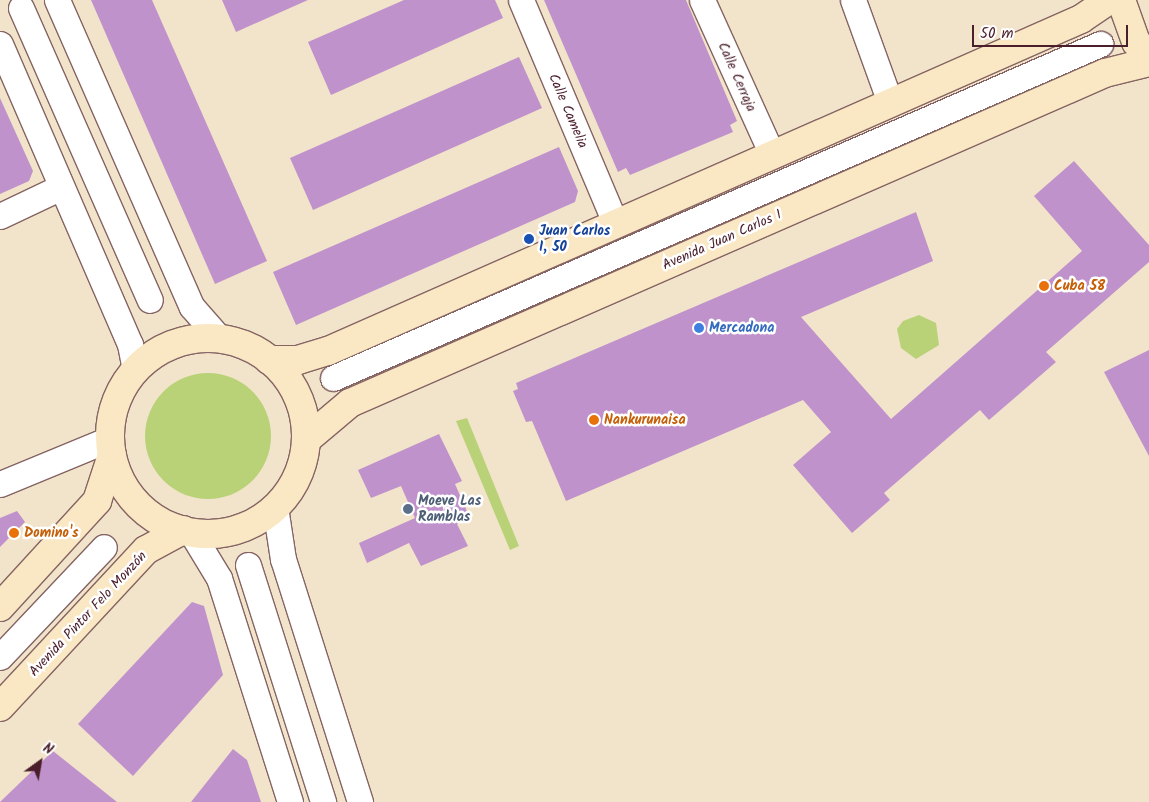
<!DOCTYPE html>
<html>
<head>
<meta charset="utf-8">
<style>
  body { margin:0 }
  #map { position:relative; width:1149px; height:802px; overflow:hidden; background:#f2e4ca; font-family:Kalam,sans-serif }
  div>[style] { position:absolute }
  .green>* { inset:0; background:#b9d277 }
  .round { border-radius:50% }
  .building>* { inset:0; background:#bf92cb }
  .roads { filter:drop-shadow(1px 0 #856463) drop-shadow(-1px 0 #856463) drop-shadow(0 1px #856463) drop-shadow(0 -1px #856463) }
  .street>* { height:25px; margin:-12.5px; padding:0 12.5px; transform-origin:12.5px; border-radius:12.5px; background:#fff }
  .secondary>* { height:28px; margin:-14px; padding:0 14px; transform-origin:14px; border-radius:14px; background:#fae7c3 }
  .secondary>.ring { margin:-14px; padding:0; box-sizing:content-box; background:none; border:28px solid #fae7c3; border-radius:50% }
  .dots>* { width:14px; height:14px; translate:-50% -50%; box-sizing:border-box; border:2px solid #fff; border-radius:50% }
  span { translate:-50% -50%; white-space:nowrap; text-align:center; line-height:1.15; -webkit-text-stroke:5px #fff; paint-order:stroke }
  .street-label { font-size:14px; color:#4a1f2b }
  .transit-label { font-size:14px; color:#164399; font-weight:700 }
  .left { translate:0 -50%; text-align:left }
  .food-label { font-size:14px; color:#c56008; font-weight:700 }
  .shop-label { font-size:14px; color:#366cbe; font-weight:700 }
  .service-label { font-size:14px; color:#4e5e75; font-weight:700 }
  .north { position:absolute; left:15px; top:737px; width:50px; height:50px; -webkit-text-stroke:4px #fff; paint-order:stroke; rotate:32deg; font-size:14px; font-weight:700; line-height:20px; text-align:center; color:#4a1f2b }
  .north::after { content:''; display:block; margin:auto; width:18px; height:22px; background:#4a1f2b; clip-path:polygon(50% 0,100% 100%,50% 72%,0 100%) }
  .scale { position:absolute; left:972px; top:25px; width:156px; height:22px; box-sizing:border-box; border:2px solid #4a1f2b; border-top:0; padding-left:6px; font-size:15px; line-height:18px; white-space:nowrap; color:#4a1f2b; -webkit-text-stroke:4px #fff; paint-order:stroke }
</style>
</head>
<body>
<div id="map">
  <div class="green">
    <div style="clip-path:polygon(919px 315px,936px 323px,939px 345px,916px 359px,901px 348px,897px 329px,903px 321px)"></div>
    <div class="round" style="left:145px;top:373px;width:126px;height:126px"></div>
    <div style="clip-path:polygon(467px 418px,519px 546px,510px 550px,456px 421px)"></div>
  </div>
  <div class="building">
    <div style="clip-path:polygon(91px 0,152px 0,267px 261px,215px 284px)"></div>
    <div style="clip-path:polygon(222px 0,308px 0,236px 32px)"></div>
    <div style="clip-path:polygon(404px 0,495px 0,503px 18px,331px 95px,308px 42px)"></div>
    <div style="clip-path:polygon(544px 0,686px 0,737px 121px,730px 125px,733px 132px,630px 175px,626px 168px,618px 172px)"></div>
    <div style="clip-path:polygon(519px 57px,542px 108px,313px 210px,290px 158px)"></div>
    <div style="clip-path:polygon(0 98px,33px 171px,29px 181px,0 194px)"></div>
    <div style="clip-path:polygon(559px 147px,578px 191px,575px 202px,296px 325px,273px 272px)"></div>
    <div style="clip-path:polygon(1074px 161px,1149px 245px,1149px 262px,1046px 352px,1056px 362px,989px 420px,980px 410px,884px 493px,890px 500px,852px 533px,793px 465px,831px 432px,803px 400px,566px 501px,532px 421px,526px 422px,513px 391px,518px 389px,516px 383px,916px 212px,933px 261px,801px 317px,891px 419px,1082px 251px,1034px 196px)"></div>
    <div style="clip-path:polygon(1149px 350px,1149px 456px,1104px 372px)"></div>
    <div style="clip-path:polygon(439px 434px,462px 481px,455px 484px,470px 518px,457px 524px,468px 546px,421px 566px,409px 543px,367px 563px,359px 543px,415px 518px,401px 486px,371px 498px,358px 470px)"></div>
    <div style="clip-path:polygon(17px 511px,25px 522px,0 547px,0 518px)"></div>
    <div style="clip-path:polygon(192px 602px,204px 606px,223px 675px,133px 776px,78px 724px)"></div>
    <div style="clip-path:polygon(233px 749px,247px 760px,261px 802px,191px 802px)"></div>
    <div style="clip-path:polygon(53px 751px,117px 802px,0 802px)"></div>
  </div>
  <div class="roads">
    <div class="street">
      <div style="left:57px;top:0;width:335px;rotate:66.3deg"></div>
      <div style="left:192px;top:307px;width:43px;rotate:48.8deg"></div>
      <div style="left:521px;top:0;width:242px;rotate:67.1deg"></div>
      <div style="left:702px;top:0;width:169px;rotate:65.6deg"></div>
      <div style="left:853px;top:0;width:109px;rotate:70.1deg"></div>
      <div style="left:21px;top:8px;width:319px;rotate:66.2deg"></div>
      <div style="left:0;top:44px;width:327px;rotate:66.6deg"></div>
      <div style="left:130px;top:344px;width:26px;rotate:79deg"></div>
      <div style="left:0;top:216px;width:65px;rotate:-25.4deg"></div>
      <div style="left:333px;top:378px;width:837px;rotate:-23.53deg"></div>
      <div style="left:0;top:484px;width:118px;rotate:-22.4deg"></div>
      <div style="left:275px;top:507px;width:53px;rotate:81.3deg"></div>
      <div style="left:283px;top:559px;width:255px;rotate:72.4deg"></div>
      <div style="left:191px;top:532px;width:54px;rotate:58.7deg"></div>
      <div style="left:219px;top:578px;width:235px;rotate:72.4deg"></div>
      <div style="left:248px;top:565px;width:249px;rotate:72.4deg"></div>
      <div style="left:0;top:657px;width:151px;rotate:-46.6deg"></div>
    </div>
    <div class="secondary">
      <div style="left:1121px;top:0;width:45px;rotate:70.3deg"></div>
      <div style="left:1136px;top:42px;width:18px;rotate:45deg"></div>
      <div class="ring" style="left:110px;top:338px;width:168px;height:168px"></div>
      <div style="left:269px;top:360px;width:29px"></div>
      <div style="left:298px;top:360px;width:31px;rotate:-17deg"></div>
      <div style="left:328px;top:351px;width:823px;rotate:-23.79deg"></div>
      <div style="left:1081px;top:19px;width:34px;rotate:-34deg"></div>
      <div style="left:306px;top:440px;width:57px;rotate:-40.1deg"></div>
      <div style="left:350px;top:403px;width:824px;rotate:-23.61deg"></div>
      <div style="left:1105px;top:73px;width:45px;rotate:-14deg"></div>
      <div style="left:0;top:607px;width:144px;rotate:-47.5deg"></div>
      <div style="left:97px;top:501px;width:48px;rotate:-71.9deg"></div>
      <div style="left:0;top:707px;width:214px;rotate:-47.1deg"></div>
      <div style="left:146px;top:550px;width:42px;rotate:-28.4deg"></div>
    </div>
  </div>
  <div class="dots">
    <div style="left:529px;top:239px;background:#1a4fb4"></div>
    <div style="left:1044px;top:286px;background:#e8710a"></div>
    <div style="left:699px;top:328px;background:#3f7fe0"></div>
    <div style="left:594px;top:420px;background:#e8710a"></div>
    <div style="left:408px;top:509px;background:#5c6f8a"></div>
    <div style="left:14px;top:533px;background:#e8710a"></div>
  </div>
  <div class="street-label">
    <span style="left:737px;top:77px;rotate:66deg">Calle Cerraja</span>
    <span style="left:568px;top:111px;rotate:67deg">Calle Camelia</span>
    <span style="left:722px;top:240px;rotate:-24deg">Avenida Juan Carlos I</span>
    <span style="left:88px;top:614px;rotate:-47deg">Avenida Pintor Felo Monzón</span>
  </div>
  <div class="transit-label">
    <span class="left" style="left:539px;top:239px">Juan Carlos<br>I, 50</span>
  </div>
  <div class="food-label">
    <span class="left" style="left:1054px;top:286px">Cuba 58</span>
    <span class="left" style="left:604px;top:420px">Nankurunaisa</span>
    <span class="left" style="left:24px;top:533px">Domino's</span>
  </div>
  <div class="shop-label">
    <span class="left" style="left:709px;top:328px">Mercadona</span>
  </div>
  <div class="service-label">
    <span class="left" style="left:418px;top:509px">Moeve Las<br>Ramblas</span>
  </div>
  <div class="north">N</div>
  <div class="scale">50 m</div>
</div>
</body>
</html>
